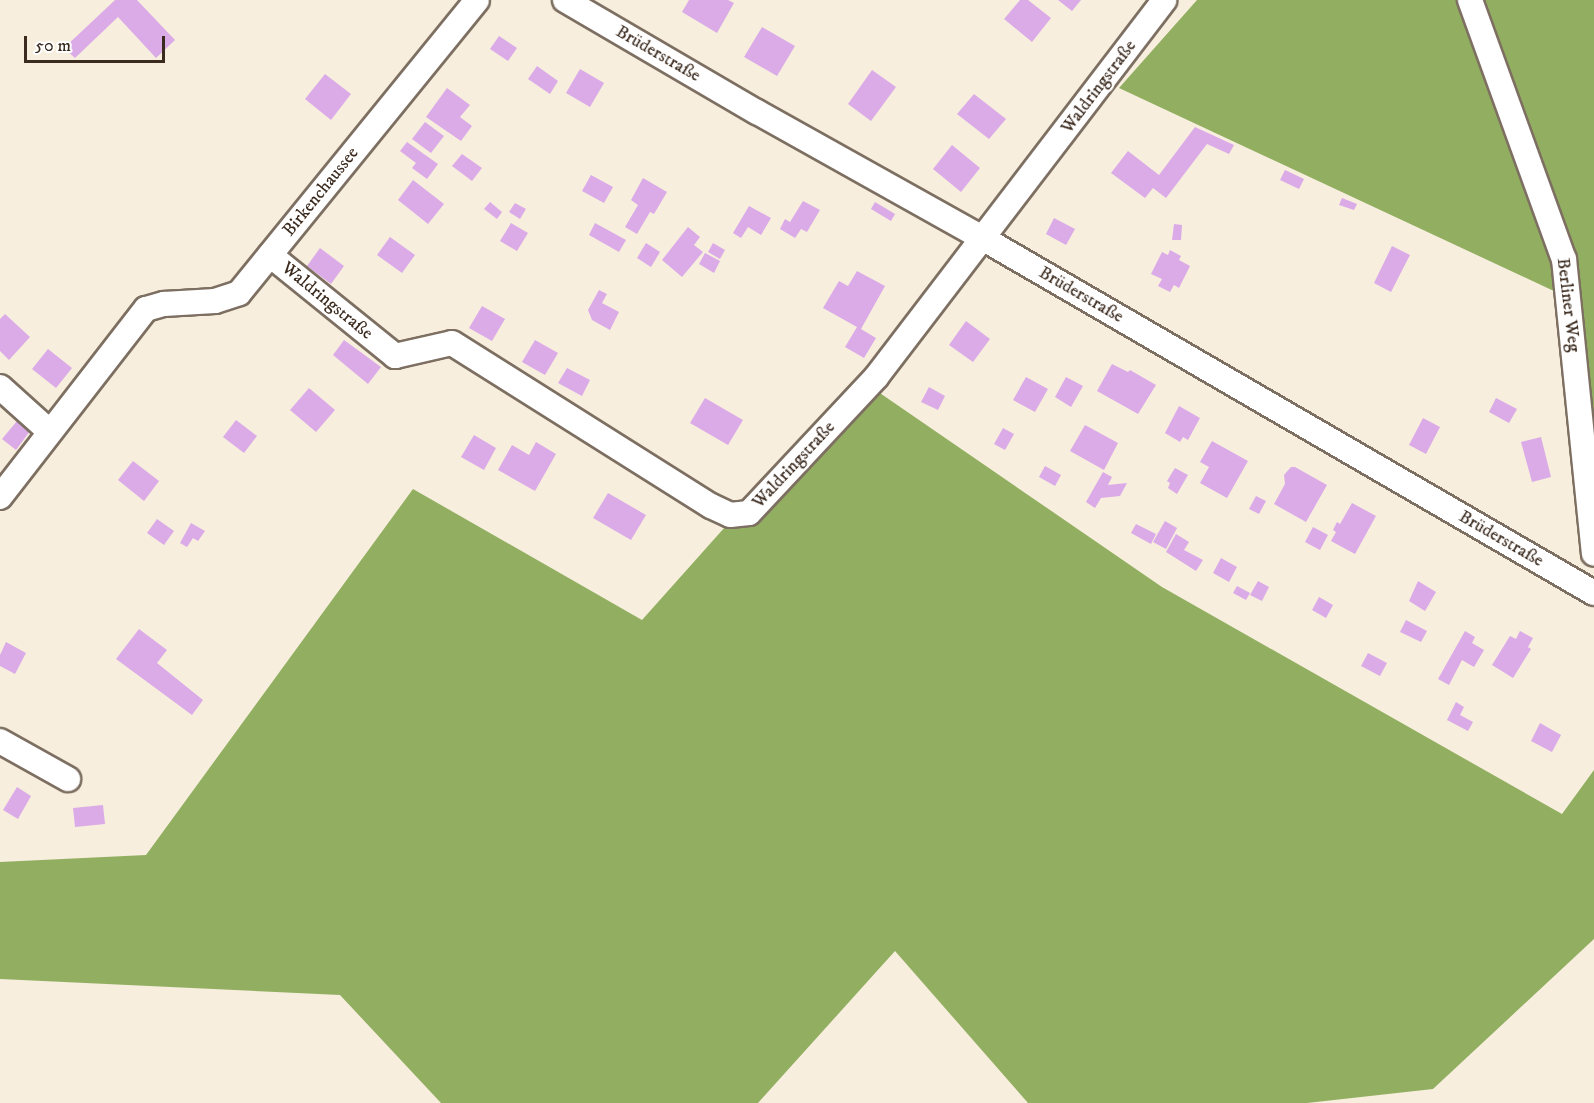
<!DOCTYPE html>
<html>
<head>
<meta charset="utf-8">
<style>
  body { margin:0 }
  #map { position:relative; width:1594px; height:1103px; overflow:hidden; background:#f7eede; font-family:"IM FELL DW Pica",serif }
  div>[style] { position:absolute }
  .forest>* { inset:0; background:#92af61 }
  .building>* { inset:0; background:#dbabe8 }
  .roads { filter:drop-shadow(2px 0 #7d6f61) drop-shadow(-2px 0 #7d6f61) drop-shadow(0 2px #7d6f61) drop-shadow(0 -2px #7d6f61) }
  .minor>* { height:24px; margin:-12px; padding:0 12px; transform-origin:12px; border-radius:12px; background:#fff }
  span { translate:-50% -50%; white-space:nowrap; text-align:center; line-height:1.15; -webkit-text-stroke:4.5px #fff; paint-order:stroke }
  .street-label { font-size:18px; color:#3b2a1e }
  .scale { position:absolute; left:24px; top:36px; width:141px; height:27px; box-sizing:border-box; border:3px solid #3b2a1e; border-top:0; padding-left:8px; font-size:18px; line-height:21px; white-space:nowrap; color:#3b2a1e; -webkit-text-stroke:4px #fff; paint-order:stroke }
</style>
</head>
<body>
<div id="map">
  <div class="forest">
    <div style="clip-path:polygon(1197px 0,1594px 0,1594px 565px,1556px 292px,1119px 88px)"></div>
    <div style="clip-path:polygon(858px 378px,1162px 587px,1562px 814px,1594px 770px,1594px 939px,1433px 1089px,1307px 1103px,1028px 1103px,895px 951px,758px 1103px,441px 1103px,340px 995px,0 979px,0 862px,146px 855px,413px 489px,642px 620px)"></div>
  </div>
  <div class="building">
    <div style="clip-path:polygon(115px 0,137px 0,175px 40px,156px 58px,118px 17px,75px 58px,64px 48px)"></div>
    <div style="clip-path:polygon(689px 0,728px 0,734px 3px,717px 33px,682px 12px)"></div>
    <div style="clip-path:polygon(1020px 0,1028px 0,1051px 18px,1032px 42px,1004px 19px)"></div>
    <div style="clip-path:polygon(1058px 0,1081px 0,1072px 11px)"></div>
    <div style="clip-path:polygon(762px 27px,795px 46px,777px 76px,744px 57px)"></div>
    <div style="clip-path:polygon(499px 36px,517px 48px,508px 61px,490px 49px)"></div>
    <div style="clip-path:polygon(537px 66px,558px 81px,550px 94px,528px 79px)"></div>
    <div style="clip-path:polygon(580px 69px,604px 83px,590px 107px,566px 93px)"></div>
    <div style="clip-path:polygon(872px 70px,896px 87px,871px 121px,848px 104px)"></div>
    <div style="clip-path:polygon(325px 74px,351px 94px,331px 120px,305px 99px)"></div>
    <div style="clip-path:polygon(447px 88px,470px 105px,460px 117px,472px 126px,461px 141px,426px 117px)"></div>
    <div style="clip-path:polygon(974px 94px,1006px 119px,989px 139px,957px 114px)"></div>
    <div style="clip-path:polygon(425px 122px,444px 136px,431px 153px,412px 139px)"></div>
    <div style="clip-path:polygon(1195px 127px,1234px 145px,1229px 154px,1207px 144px,1166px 198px,1153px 188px,1145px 198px,1111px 173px,1128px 151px,1159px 175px)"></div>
    <div style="clip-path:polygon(407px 142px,438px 164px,427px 179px,412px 168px,416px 163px,400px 151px)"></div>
    <div style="clip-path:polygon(952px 145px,980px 168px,961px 192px,933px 169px)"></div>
    <div style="clip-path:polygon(462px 154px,482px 168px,472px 181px,452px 166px)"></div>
    <div style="clip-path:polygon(1285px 170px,1304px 179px,1299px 189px,1280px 180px)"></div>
    <div style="clip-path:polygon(591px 175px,613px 187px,604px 203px,582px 191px)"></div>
    <div style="clip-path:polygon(643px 178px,667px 192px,654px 214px,650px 212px,637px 234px,625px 227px,638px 205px,631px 200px)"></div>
    <div style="clip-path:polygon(413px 180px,444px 204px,428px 224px,398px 200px)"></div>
    <div style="clip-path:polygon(1342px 198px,1357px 204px,1354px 210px,1339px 205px)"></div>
    <div style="clip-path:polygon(803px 201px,820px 210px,807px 232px,801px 229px,795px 238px,780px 229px,785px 219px,790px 222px)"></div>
    <div style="clip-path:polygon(490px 202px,502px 212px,497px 219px,484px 209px)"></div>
    <div style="clip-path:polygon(875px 202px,895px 214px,891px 221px,871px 209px)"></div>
    <div style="clip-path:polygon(515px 203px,526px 209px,520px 219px,509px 212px)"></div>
    <div style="clip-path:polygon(749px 206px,771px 218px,761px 235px,748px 227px,741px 238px,733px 233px)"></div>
    <div style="clip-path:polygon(1054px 218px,1075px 229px,1066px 245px,1046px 234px)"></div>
    <div style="clip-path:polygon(511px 223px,528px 233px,517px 251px,500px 241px)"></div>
    <div style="clip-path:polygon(595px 223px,626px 240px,619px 252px,589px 235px)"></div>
    <div style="clip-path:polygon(1174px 224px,1182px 225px,1181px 240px,1172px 240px)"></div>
    <div style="clip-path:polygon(688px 227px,700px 237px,694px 245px,703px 252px,682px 277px,662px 260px)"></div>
    <div style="clip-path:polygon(390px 237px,415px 255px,402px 273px,377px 255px)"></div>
    <div style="clip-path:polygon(646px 243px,660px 252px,651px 267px,637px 258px)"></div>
    <div style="clip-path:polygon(713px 243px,725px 250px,720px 259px,708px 252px)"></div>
    <div style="clip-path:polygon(1392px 246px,1410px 255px,1391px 292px,1374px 283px)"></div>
    <div style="clip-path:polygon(320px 248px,344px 266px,331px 284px,307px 266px)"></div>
    <div style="clip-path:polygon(1170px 250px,1181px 256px,1179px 260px,1190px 266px,1179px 288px,1174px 285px,1170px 292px,1158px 286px,1162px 279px,1151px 274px,1162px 252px,1168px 255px)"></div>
    <div style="clip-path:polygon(705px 253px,720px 261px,714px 273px,699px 264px)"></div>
    <div style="clip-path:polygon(857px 271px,885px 286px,861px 329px,876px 338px,864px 358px,845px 347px,857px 327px,823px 308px,839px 281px,848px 286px)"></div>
    <div style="clip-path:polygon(599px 290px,607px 294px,602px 303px,619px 312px,610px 330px,592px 320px,588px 310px)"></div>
    <div style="clip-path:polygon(482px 306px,505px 319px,492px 341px,469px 328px)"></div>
    <div style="clip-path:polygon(5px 314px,30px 337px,9px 360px,0 351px,0 319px)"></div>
    <div style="clip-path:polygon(966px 321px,990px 339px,973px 362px,949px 345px)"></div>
    <div style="clip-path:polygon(344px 340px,381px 367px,368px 384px,333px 355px)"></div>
    <div style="clip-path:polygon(535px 340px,558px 353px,545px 375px,522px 362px)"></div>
    <div style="clip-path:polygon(48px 349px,72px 368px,56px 388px,32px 369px)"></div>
    <div style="clip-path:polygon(1112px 364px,1128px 372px,1130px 370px,1156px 385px,1138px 414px,1097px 391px)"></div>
    <div style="clip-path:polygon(567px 368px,590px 380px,582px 396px,558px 383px)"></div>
    <div style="clip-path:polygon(1026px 377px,1048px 389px,1035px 412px,1013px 400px)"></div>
    <div style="clip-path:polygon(1066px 377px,1083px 386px,1071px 407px,1055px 397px)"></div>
    <div style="clip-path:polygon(929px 387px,945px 396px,938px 410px,921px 402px)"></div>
    <div style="clip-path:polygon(309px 388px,335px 410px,316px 432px,290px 410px)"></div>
    <div style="clip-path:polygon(705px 398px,743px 420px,728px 445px,690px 423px)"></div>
    <div style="clip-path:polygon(1496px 398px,1517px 409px,1509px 423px,1489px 412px)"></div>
    <div style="clip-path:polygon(1179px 406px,1200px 418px,1188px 440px,1183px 437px,1180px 442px,1165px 433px)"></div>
    <div style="clip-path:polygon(1423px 418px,1440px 427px,1426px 454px,1409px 445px)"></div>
    <div style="clip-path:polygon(236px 420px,257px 436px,244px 453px,223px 437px)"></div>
    <div style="clip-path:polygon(17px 421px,30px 431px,16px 450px,2px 439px)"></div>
    <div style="clip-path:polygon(1085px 425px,1118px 443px,1104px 470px,1070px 451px)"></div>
    <div style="clip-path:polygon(1003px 428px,1014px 434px,1005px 450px,994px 444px)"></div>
    <div style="clip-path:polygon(474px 435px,496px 448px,484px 470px,461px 457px)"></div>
    <div style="clip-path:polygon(1541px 437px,1551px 477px,1532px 482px,1521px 442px)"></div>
    <div style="clip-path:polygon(1212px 441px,1248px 461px,1227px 498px,1200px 483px,1209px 467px,1200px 462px)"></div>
    <div style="clip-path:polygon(536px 442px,556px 454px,535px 491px,498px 470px,512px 445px,529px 455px)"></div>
    <div style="clip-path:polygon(133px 461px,159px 481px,144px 501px,118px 480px)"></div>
    <div style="clip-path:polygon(1045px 466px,1061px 475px,1055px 486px,1039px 477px)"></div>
    <div style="clip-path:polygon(1291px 467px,1295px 467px,1327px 485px,1306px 522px,1274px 504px,1285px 484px,1284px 475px)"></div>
    <div style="clip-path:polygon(1175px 468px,1188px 475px,1177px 494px,1168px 488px,1170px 483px,1167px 481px)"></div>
    <div style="clip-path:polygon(1103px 472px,1112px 477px,1108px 485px,1127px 483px,1120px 496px,1101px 498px,1095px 508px,1086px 502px)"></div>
    <div style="clip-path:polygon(608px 493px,646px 515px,631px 540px,593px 518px)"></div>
    <div style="clip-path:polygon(1256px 496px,1266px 501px,1259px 514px,1249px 509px)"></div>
    <div style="clip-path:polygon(1352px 503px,1376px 516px,1355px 554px,1331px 541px,1336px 532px,1333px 530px,1337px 522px,1340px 524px)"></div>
    <div style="clip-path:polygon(157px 519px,174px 531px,164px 545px,147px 533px)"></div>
    <div style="clip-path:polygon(1165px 521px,1177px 528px,1166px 549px,1153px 542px)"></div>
    <div style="clip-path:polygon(191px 523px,205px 531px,198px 541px,193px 538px,187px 547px,180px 543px)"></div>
    <div style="clip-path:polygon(1136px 524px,1156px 534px,1151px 544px,1131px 533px)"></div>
    <div style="clip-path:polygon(1313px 527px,1328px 535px,1320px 550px,1305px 542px)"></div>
    <div style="clip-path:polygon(1176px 534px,1189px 542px,1184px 550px,1203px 560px,1196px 571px,1166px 552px)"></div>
    <div style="clip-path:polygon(1221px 558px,1237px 567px,1229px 582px,1213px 573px)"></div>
    <div style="clip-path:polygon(1258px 581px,1269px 587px,1262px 601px,1250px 595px)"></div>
    <div style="clip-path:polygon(1418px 581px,1436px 592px,1425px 611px,1409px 601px)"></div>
    <div style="clip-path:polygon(1237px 586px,1250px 593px,1246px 600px,1233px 593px)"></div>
    <div style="clip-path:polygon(1319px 597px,1333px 605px,1326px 618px,1312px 610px)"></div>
    <div style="clip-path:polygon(1406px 620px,1427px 631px,1421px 642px,1400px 632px)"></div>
    <div style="clip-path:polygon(139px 629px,167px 650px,157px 663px,203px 700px,192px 715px,116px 659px)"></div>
    <div style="clip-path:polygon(1465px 631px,1475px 637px,1472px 643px,1484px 650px,1474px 667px,1462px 660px,1449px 685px,1438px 679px)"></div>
    <div style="clip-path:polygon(1520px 631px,1533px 638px,1528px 647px,1531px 649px,1513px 678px,1492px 665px,1510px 636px,1516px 639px)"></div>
    <div style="clip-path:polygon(6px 642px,26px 653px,15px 674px,0 666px,0 655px)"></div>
    <div style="clip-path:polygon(1368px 653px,1387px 663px,1380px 676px,1361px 666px)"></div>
    <div style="clip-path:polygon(1456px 702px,1464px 707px,1460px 715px,1473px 722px,1468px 731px,1447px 720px)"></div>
    <div style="clip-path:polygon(1540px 723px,1561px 735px,1552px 752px,1531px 741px)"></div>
    <div style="clip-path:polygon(17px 787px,31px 796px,18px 819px,3px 810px)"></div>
    <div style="clip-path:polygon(103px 805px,105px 824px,75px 827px,73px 808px)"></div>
  </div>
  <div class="roads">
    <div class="minor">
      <div style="left:565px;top:0;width:222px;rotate:30.3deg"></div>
      <div style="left:757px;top:112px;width:260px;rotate:29.2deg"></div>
      <div style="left:984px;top:239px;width:705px;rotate:30.13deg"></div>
      <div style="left:1470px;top:0;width:276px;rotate:70.1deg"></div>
      <div style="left:1564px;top:259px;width:296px;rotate:84.2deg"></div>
      <div style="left:270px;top:255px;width:161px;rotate:38.9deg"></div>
      <div style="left:395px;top:356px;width:58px;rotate:-12.8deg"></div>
      <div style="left:452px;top:343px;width:306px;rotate:32.2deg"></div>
      <div style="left:711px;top:506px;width:21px;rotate:25deg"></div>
      <div style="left:730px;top:515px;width:19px;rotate:-6deg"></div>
      <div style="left:749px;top:513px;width:187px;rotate:-46.9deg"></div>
      <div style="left:877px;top:376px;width:473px;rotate:-52.6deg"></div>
      <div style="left:0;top:387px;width:66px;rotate:41.9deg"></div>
      <div style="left:0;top:497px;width:238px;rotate:-52.2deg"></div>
      <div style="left:146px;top:309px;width:19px;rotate:-16deg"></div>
      <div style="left:164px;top:304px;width:51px;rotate:-3.4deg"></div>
      <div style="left:215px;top:301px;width:25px;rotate:-18deg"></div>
      <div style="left:239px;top:293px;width:377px;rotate:-50.9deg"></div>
      <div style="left:0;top:741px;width:78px;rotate:29.2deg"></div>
    </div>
  </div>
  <div class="street-label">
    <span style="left:658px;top:54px;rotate:30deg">Brüderstraße</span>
    <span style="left:1099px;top:87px;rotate:-53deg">Waldringstraße</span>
    <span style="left:321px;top:192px;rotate:-51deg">Birkenchaussee</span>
    <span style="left:1081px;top:295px;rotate:30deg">Brüderstraße</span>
    <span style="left:327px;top:301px;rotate:39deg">Waldringstraße</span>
    <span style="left:1568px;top:305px;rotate:83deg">Berliner Weg</span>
    <span style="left:794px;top:465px;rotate:-47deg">Waldringstraße</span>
    <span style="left:1501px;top:539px;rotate:30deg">Brüderstraße</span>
  </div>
  <div class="scale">50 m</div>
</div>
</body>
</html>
